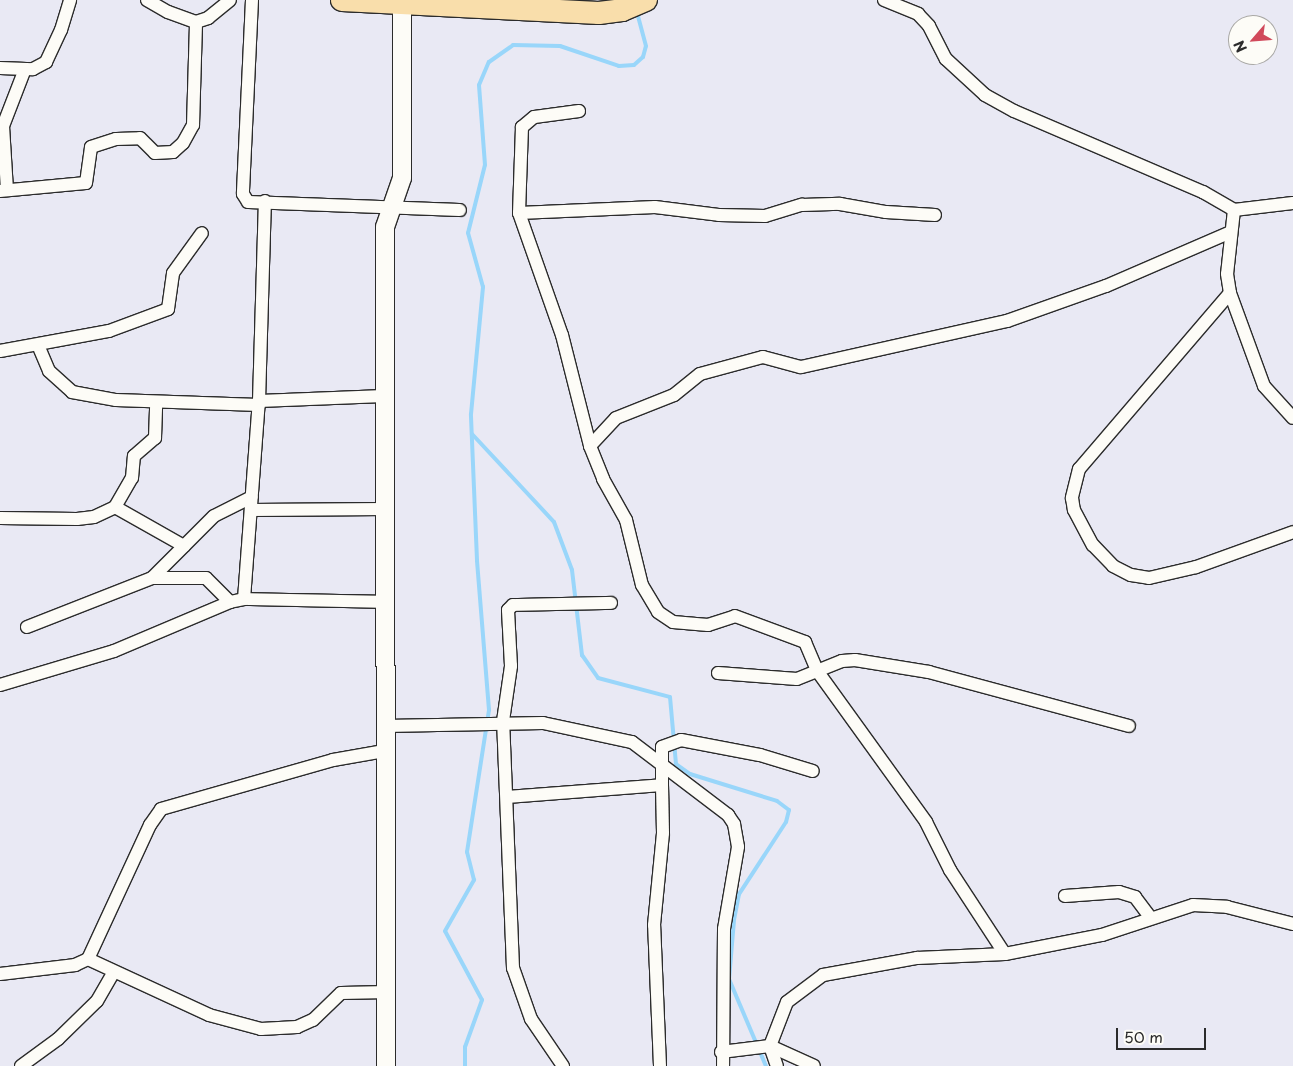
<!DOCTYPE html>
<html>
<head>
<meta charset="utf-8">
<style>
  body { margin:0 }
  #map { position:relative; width:1293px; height:1066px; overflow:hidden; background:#e9e9f4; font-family:"Playpen Sans",sans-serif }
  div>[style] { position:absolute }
  .stream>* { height:4px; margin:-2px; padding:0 2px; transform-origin:2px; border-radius:2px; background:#99d6fa }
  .roads { filter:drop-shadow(1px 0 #2b2b2b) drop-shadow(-1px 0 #2b2b2b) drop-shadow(0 1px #2b2b2b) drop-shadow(0 -1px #2b2b2b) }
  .street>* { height:12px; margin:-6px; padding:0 6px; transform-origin:6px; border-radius:6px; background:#fdfcf7 }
  .secondary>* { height:18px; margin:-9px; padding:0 9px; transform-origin:9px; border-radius:9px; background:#fdfcf7 }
  .highway>* { height:22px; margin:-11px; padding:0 11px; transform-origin:11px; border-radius:11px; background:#f9deab }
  span { translate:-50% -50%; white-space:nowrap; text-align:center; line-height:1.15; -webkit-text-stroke:4px #fdfcf7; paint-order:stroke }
  .north { position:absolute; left:1228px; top:15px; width:50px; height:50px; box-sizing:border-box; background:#fdfcf7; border:1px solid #a9a8a5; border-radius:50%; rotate:243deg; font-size:14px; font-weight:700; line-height:20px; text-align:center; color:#2b2b2b }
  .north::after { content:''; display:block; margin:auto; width:18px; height:22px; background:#d1495b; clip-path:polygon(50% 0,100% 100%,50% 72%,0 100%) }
  .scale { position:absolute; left:1116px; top:1028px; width:90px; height:22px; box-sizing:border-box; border:2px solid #2b2b2b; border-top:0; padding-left:6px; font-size:15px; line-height:18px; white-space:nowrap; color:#2b2b2b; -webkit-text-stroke:4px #fdfcf7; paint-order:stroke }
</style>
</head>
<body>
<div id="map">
  <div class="stream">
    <div style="left:472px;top:434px;width:120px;rotate:47deg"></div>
    <div style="left:554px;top:522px;width:51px;rotate:69.4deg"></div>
    <div style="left:572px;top:570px;width:86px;rotate:83.3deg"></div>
    <div style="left:582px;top:655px;width:28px;rotate:55deg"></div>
    <div style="left:598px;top:678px;width:74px;rotate:14.8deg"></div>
    <div style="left:670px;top:697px;width:67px;rotate:84.9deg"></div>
    <div style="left:676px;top:764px;width:17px;rotate:36deg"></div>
    <div style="left:690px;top:774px;width:91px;rotate:17.2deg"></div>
    <div style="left:777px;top:801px;width:15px;rotate:37deg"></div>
    <div style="left:789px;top:810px;width:12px;rotate:104deg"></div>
    <div style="left:786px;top:822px;width:86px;rotate:123.1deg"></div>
    <div style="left:739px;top:894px;width:26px;rotate:101deg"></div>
    <div style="left:734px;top:920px;width:59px;rotate:94.8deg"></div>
    <div style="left:729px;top:979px;width:95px;rotate:67deg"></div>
    <div style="left:465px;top:1066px;width:19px;rotate:-90deg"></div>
    <div style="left:465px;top:1047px;width:50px;rotate:-70.1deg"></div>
    <div style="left:482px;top:1000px;width:78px;rotate:-118.2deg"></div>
    <div style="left:445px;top:931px;width:59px;rotate:-60.4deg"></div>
    <div style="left:474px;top:880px;width:29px;rotate:-104deg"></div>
    <div style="left:467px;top:852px;width:144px;rotate:-81.2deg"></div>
    <div style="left:489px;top:710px;width:150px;rotate:-94.6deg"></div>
    <div style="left:477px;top:560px;width:146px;rotate:-92.4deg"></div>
    <div style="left:471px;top:414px;width:128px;rotate:-84.6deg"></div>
    <div style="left:483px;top:287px;width:56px;rotate:-105.5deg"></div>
    <div style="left:468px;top:233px;width:70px;rotate:-76deg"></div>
    <div style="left:485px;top:165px;width:80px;rotate:-94.3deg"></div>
    <div style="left:479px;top:85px;width:25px;rotate:-67deg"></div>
    <div style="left:489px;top:62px;width:29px;rotate:-35deg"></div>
    <div style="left:513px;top:45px;width:47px;rotate:1.2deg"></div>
    <div style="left:560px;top:46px;width:62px;rotate:18.7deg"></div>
    <div style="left:619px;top:66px;width:15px;rotate:-4deg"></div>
    <div style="left:634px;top:65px;width:12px;rotate:-42deg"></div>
    <div style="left:643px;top:57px;width:11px;rotate:-75deg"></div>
    <div style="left:646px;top:46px;width:34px;rotate:-105deg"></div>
  </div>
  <div class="roads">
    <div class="street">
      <div style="left:147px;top:0;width:24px;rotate:30deg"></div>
      <div style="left:168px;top:12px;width:30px;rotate:20deg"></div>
      <div style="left:196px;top:22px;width:13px;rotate:-18deg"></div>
      <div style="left:208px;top:18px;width:28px;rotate:-39deg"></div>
      <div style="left:252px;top:0;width:194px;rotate:92.7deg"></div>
      <div style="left:243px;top:194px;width:9px;rotate:58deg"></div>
      <div style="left:248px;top:202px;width:212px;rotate:2.2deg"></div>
      <div style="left:884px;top:0;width:37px;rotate:22deg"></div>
      <div style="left:918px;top:14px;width:16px;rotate:47deg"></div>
      <div style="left:929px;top:26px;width:37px;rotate:63deg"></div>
      <div style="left:946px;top:59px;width:53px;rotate:42.7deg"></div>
      <div style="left:985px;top:95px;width:33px;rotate:29deg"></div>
      <div style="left:1014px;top:111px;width:206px;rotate:23.2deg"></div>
      <div style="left:1203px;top:192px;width:36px;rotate:30deg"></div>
      <div style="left:1234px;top:210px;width:59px;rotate:-6.8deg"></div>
      <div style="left:0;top:68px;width:33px;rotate:2deg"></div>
      <div style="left:33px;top:69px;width:15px;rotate:-28deg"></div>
      <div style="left:46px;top:62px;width:35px;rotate:-65deg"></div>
      <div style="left:61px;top:30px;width:31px;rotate:-73deg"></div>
      <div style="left:579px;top:111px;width:45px;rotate:172.4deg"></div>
      <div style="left:534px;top:117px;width:16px;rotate:140deg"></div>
      <div style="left:522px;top:127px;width:86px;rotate:92deg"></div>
      <div style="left:519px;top:213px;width:129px;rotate:70.6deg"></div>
      <div style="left:562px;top:335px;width:114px;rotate:75.8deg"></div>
      <div style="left:590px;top:446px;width:35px;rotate:68deg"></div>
      <div style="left:603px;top:479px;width:47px;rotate:60.7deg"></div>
      <div style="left:626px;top:520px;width:67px;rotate:76.2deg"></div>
      <div style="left:642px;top:585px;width:31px;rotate:59deg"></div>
      <div style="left:658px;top:612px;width:18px;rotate:34deg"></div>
      <div style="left:673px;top:622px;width:35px;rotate:5deg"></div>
      <div style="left:708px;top:625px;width:28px;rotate:-18deg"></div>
      <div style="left:735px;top:616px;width:75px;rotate:20.4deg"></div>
      <div style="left:805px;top:642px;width:33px;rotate:67deg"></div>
      <div style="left:818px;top:672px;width:185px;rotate:54.2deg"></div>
      <div style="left:926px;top:822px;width:54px;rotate:63.4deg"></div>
      <div style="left:950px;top:870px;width:100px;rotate:56.8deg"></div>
      <div style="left:1005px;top:954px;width:99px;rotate:-11.1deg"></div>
      <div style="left:1102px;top:935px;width:96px;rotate:-18.2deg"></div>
      <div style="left:1193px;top:905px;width:34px;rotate:3deg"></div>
      <div style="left:1227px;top:907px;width:68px;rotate:14.4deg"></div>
      <div style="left:7px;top:190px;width:64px;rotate:-93.6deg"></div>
      <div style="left:3px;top:126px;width:61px;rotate:-68.9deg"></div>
      <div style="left:0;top:191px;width:86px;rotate:-5.3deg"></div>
      <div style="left:86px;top:183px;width:36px;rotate:-82deg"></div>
      <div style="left:91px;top:147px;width:26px;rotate:-18deg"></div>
      <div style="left:116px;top:139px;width:24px;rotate:-2deg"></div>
      <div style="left:140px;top:138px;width:21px;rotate:45deg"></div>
      <div style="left:155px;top:153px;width:18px;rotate:-3deg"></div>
      <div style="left:173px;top:152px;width:13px;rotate:-42deg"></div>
      <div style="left:183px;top:143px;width:21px;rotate:-61deg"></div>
      <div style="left:193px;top:125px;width:103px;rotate:-88.3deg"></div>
      <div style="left:1234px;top:210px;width:64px;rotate:96.2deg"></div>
      <div style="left:1227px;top:274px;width:19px;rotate:81deg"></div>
      <div style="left:1230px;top:293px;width:99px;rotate:69.9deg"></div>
      <div style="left:1264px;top:386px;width:43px;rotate:47.8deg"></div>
      <div style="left:519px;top:213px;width:136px;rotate:-2.5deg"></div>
      <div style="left:655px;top:207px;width:64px;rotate:7.1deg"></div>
      <div style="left:719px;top:215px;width:46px;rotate:1.2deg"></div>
      <div style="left:765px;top:216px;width:39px;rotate:-17deg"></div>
      <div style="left:802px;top:205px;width:38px;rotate:-2deg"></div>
      <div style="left:840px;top:204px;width:47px;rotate:9.9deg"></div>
      <div style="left:886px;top:212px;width:49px;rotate:3.5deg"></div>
      <div style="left:1230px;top:293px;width:232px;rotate:130.6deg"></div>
      <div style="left:1079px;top:469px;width:30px;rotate:104deg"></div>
      <div style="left:1072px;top:498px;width:12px;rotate:81deg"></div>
      <div style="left:1074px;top:510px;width:40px;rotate:62deg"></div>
      <div style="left:1093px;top:545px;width:29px;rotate:46deg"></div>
      <div style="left:1113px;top:566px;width:20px;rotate:27deg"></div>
      <div style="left:1131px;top:575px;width:18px;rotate:9deg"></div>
      <div style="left:1149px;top:578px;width:48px;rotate:-13.2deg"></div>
      <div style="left:1196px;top:567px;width:103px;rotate:-19.8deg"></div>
      <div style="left:38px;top:345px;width:28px;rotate:67deg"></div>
      <div style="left:49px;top:371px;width:31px;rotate:42deg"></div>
      <div style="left:72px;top:392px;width:45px;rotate:10.3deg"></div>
      <div style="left:116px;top:400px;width:143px;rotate:2deg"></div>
      <div style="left:0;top:351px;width:111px;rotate:-10.4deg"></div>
      <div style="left:109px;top:331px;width:63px;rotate:-20.4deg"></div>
      <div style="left:168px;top:309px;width:36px;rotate:-82deg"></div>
      <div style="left:173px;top:273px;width:49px;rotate:-54.1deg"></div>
      <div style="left:259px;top:401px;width:125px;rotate:-2.3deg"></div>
      <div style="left:590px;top:446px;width:38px;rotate:-47deg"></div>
      <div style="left:616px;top:418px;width:62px;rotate:-21.6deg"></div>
      <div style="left:674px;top:395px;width:33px;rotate:-39deg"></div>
      <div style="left:700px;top:374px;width:65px;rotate:-15.1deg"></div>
      <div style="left:763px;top:357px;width:39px;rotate:15deg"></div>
      <div style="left:801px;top:367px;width:211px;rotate:-12.6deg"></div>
      <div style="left:1007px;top:321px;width:105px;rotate:-19.5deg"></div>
      <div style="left:1106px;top:286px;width:136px;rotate:-23.4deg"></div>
      <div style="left:115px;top:507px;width:34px;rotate:-60deg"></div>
      <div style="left:132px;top:478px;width:22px;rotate:-85deg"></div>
      <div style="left:134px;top:456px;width:28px;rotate:-41deg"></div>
      <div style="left:155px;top:438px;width:36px;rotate:-88deg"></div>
      <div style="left:251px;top:510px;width:134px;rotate:-0.4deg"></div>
      <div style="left:0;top:518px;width:77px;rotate:0.7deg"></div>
      <div style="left:77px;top:519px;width:17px;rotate:-7deg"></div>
      <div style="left:94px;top:517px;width:23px;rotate:-25deg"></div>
      <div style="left:115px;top:507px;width:79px;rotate:29.5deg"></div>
      <div style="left:184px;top:546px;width:42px;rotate:-45deg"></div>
      <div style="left:214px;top:516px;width:42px;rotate:-26.6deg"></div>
      <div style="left:152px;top:578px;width:54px"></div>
      <div style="left:206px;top:578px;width:34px;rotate:45deg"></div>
      <div style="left:244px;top:599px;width:199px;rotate:-85.7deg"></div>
      <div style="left:259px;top:401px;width:200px;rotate:-88.3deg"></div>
      <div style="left:27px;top:627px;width:134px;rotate:-21.4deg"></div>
      <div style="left:152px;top:578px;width:45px;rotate:-45deg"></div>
      <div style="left:718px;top:673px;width:79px;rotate:4.3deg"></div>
      <div style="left:797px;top:679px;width:48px;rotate:-21.8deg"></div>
      <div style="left:842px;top:661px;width:13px;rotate:-4deg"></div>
      <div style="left:855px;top:660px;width:75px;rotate:9.2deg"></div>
      <div style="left:929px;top:672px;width:207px;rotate:15.1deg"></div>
      <div style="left:0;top:685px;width:119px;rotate:-16.6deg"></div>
      <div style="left:114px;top:651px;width:126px;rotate:-22.9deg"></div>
      <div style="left:230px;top:602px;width:14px;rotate:-12deg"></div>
      <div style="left:244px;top:599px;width:141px;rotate:1.2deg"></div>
      <div style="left:385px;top:726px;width:158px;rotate:-1.1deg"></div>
      <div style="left:543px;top:723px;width:91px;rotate:12.1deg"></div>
      <div style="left:632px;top:742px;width:121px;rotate:37.2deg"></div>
      <div style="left:728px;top:815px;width:11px;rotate:56deg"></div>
      <div style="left:734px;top:824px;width:23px;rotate:80deg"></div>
      <div style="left:738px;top:847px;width:83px;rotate:99.7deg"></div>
      <div style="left:724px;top:929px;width:137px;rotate:90.4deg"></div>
      <div style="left:507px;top:797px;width:155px;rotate:-4.4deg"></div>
      <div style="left:662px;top:785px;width:38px;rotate:-90deg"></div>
      <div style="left:662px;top:747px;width:20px;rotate:-20deg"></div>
      <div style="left:681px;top:740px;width:80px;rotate:10.8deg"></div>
      <div style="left:760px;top:755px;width:55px;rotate:16.8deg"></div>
      <div style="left:1065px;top:896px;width:54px;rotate:-4.2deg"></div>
      <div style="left:1119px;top:892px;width:17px;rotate:17deg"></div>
      <div style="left:1135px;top:897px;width:26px;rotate:53deg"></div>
      <div style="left:88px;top:959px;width:133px;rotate:24.8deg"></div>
      <div style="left:209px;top:1015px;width:54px;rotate:15.1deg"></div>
      <div style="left:261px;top:1029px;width:36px;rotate:-3deg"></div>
      <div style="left:297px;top:1027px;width:17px;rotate:-24deg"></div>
      <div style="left:313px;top:1020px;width:39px;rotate:-44deg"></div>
      <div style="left:341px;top:993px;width:47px;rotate:-1.2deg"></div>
      <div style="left:0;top:974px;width:76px;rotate:-6.8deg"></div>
      <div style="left:75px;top:965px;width:14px;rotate:-25deg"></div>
      <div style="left:88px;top:959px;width:148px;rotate:-65.2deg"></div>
      <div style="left:150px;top:825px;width:19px;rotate:-55deg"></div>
      <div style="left:161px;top:809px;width:179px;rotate:-15.9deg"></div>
      <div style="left:333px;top:760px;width:52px;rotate:-10deg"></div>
      <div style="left:770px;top:1046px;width:48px;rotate:24.4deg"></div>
      <div style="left:770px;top:1046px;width:21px;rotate:71deg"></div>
      <div style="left:721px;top:1052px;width:49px;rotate:-7deg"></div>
      <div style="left:770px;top:1046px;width:47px;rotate:-68.9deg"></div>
      <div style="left:787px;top:1002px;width:45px;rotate:-36.9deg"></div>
      <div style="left:823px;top:975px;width:96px;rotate:-10.3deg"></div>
      <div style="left:917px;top:958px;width:88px;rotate:-2.6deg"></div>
      <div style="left:21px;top:1066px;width:46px;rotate:-36.1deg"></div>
      <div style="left:58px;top:1039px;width:54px;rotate:-44.3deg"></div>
      <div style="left:97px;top:1001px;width:32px;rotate:-60deg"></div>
      <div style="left:563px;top:1066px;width:57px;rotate:-124.2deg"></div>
      <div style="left:531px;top:1019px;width:54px;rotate:-109.4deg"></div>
      <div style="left:513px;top:968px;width:247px;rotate:-92.3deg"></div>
      <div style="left:503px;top:721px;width:56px;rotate:-81.7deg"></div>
      <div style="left:511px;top:666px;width:56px;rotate:-93.1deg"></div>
      <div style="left:508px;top:610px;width:7px;rotate:-45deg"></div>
      <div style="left:513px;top:605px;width:98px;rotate:-1.2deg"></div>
      <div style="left:660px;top:1066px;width:141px;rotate:-92.4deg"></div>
      <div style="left:654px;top:925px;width:92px;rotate:-84.4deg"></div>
      <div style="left:663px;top:833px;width:48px;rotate:-91.2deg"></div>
    </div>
    <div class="secondary">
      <div style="left:386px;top:1066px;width:839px;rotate:-90.07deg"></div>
      <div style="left:385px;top:227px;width:52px;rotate:-70.9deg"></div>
      <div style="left:402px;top:178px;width:174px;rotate:-90deg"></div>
    </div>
    <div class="highway">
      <div style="left:342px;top:0;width:257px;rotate:2.9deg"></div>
      <div style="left:599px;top:13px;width:23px;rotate:-7deg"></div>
      <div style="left:622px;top:10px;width:26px;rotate:-23deg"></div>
    </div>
  </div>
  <div class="north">N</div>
  <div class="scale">50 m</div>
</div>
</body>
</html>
